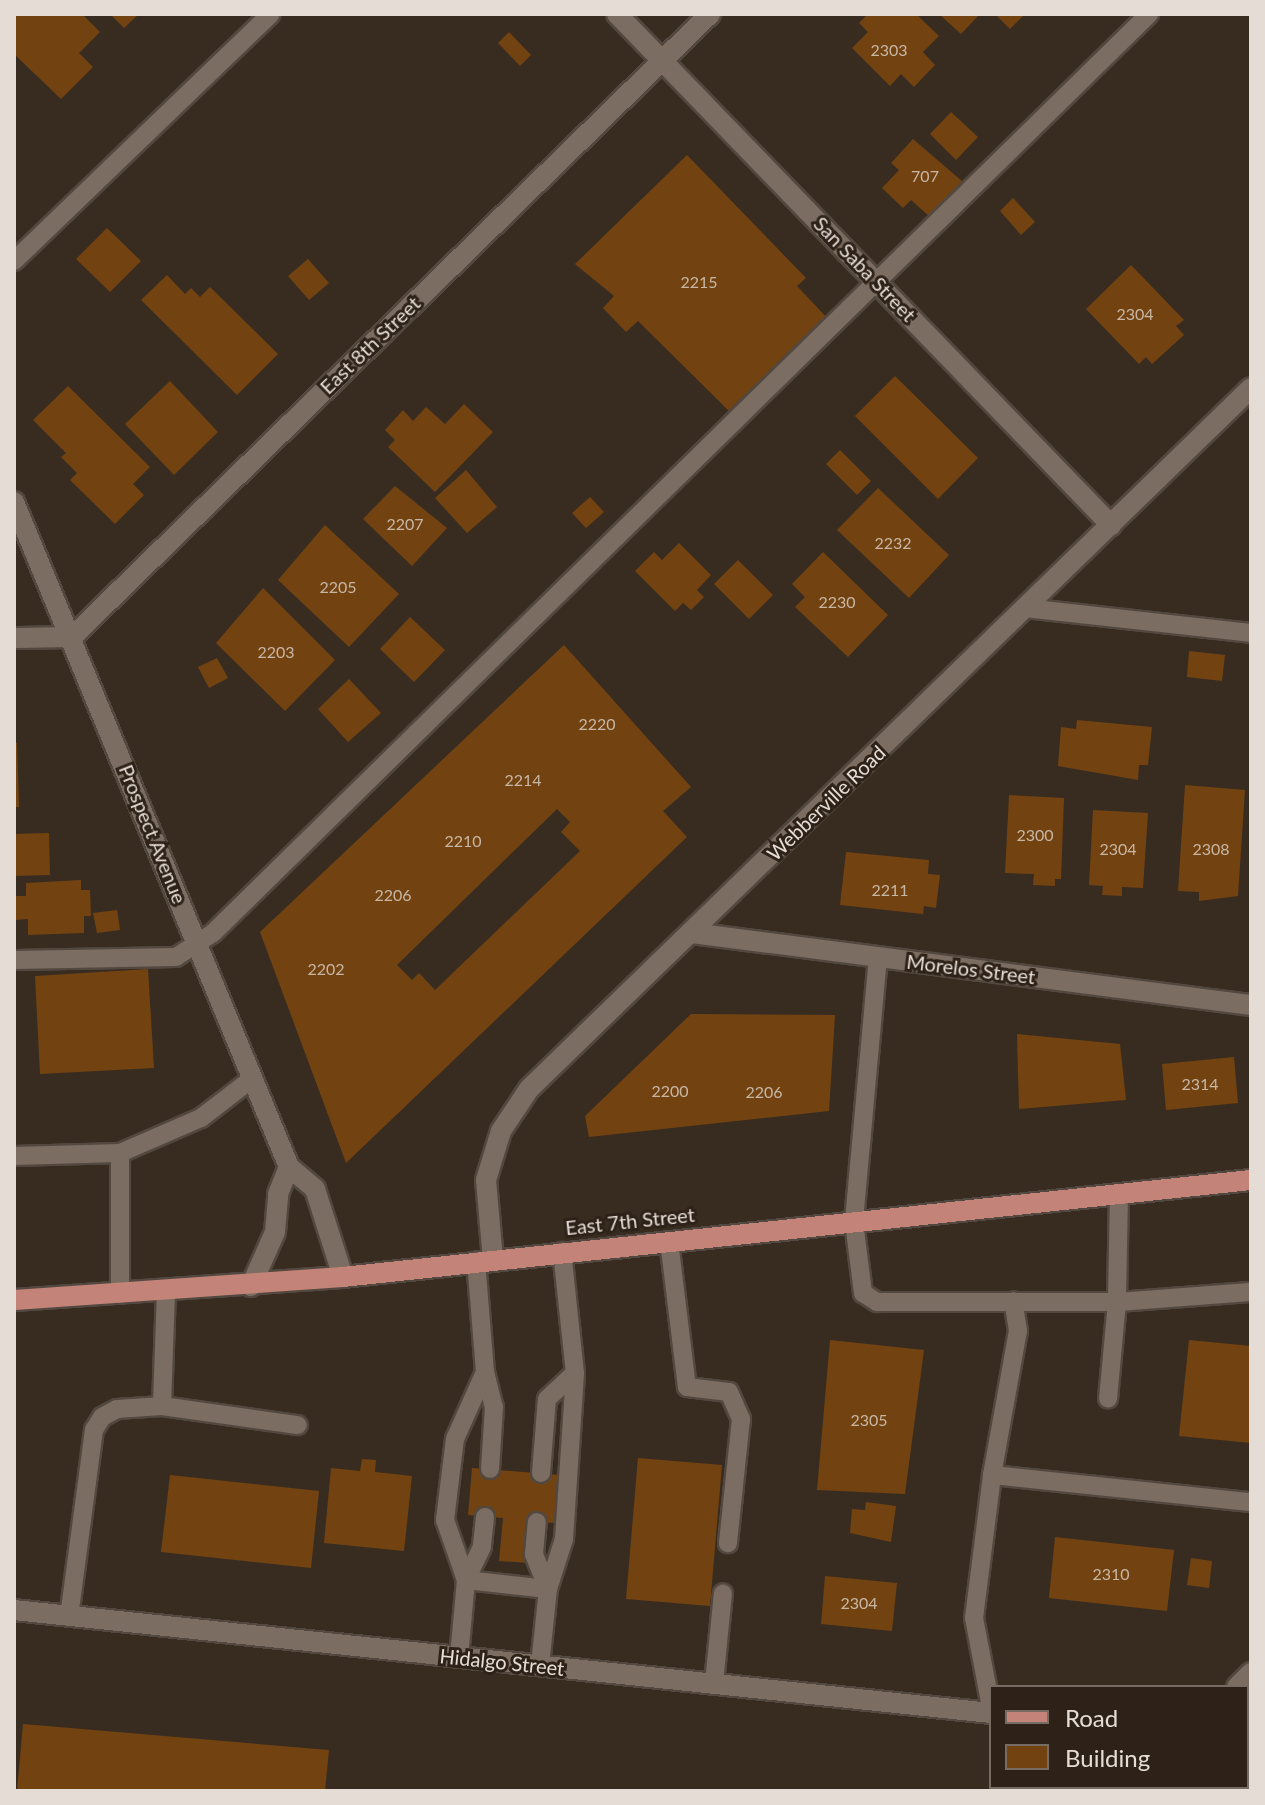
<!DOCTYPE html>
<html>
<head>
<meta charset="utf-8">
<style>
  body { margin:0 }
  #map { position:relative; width:1265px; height:1805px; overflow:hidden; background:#382c21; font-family:Lato,sans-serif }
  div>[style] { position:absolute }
  .building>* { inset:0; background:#724311 }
  .roads { filter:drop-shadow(2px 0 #52483f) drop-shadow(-2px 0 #52483f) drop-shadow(0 2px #52483f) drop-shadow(0 -2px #52483f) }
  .lane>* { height:18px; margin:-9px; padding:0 9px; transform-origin:9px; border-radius:9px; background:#7b6d61 }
  .street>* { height:20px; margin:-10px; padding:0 10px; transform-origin:10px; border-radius:10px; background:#7b6d61 }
  .secondary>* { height:20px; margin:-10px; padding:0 10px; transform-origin:10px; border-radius:10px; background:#7b6d61 }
  .primary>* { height:20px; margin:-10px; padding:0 10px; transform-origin:10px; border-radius:10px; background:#c48378 }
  span { translate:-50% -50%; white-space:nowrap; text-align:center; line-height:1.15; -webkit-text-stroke:6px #2e2218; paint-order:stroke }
  .number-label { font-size:16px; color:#c8b6a4 }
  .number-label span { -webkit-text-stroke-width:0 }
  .street-label { font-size:20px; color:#e4dcd5 }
  .frame { position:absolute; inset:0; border:16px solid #e4dcd5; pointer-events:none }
  .legend { position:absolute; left:989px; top:1685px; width:260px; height:104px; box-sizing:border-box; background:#2e2218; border:2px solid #776c64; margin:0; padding:10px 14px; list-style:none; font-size:24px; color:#e4dcd5 }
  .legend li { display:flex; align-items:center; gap:16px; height:40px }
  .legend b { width:40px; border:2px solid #776c64 }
</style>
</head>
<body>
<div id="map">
  <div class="building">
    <div style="clip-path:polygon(14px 14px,82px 14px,100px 32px,79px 53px,93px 67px,61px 99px,14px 54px)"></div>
    <div style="clip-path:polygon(110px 14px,139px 14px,124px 28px)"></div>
    <div style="clip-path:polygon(868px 14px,916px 14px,939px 36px,923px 52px,935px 65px,914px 87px,901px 74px,890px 86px,852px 48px,868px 32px,859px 23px)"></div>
    <div style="clip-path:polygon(939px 14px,980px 14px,961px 34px)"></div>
    <div style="clip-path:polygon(995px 14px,1025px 14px,1010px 29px)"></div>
    <div style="clip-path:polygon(509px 32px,531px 55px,520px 66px,498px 43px)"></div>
    <div style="clip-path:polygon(951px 112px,978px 137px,956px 160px,930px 134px)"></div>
    <div style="clip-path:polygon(913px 139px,963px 182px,930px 217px,911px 200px,903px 208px,882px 188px,899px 170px,891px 163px)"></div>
    <div style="clip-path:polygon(687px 155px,806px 278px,797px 286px,829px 320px,732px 414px,638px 321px,626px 332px,603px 308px,614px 296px,575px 264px)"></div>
    <div style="clip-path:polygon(1013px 198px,1035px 222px,1021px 235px,1000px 211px)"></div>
    <div style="clip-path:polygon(107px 228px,141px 261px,110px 292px,76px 259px)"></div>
    <div style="clip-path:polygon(308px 259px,329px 283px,309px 300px,288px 276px)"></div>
    <div style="clip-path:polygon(1131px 265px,1184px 320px,1176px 326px,1184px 335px,1152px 364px,1146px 357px,1139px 364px,1086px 309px)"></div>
    <div style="clip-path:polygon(167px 275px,185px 294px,191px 288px,200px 297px,210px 287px,278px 354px,237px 395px,141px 300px)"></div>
    <div style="clip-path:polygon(895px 376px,978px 458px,938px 499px,855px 416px)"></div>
    <div style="clip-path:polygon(170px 381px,218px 432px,174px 475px,125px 424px)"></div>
    <div style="clip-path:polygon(68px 386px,150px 467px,133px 484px,144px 495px,115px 524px,70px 480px,77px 473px,61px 457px,66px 453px,33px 420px)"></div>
    <div style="clip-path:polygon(464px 404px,493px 432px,435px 492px,388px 447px,395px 440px,385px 430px,403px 410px,413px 421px,426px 407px,445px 424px)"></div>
    <div style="clip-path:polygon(840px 450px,871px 481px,857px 495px,826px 464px)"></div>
    <div style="clip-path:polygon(466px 470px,497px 507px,467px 533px,435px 498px)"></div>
    <div style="clip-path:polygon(395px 486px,447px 528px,412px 566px,363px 519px)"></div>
    <div style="clip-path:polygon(878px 488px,949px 555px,909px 598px,837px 530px)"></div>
    <div style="clip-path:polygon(590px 497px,604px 512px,586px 528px,572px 513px)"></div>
    <div style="clip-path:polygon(325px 525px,399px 594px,349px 647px,278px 580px)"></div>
    <div style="clip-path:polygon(679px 543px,711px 575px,697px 590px,704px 597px,691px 610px,683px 603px,675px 611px,635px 571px,654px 552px,662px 560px)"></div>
    <div style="clip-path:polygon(823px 552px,888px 615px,848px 657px,795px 607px,805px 597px,792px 584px)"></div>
    <div style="clip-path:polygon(738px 560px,773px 595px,749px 619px,714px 584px)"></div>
    <div style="clip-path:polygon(263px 588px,335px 660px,285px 711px,216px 643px)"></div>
    <div style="clip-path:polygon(410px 617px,445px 650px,414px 682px,380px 649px)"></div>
    <div style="clip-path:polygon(evenodd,564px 645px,691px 787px,663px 811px,687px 837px,346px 1163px,260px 932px,564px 645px,557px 809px,570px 822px,561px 832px,580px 851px,435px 990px,419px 973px,412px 980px,397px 965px,557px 809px)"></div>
    <div style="clip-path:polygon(1189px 651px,1225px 655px,1222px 681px,1187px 677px)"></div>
    <div style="clip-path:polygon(217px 658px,228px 678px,209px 688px,198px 667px)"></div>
    <div style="clip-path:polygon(349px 679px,381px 713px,348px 742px,318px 709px)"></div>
    <div style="clip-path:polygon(1077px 720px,1152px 727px,1148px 765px,1139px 765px,1138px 780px,1058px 766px,1061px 727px,1076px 729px)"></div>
    <div style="clip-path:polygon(14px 743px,17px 743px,19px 807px,14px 807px)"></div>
    <div style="clip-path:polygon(1185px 785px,1245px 790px,1238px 896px,1199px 901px,1199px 892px,1178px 891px)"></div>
    <div style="clip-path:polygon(1009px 795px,1064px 798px,1061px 879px,1055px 879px,1055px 886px,1033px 885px,1034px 874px,1005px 873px)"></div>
    <div style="clip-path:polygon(1093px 810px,1148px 813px,1143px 888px,1122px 887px,1122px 896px,1102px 895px,1103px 886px,1089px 885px)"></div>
    <div style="clip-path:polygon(49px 833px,50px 875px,14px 876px,14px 834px)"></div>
    <div style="clip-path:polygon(846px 852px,929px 860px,928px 874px,940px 875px,936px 908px,924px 906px,923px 914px,840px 905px)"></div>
    <div style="clip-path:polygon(81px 880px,81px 890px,90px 890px,91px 916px,84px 916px,84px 933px,28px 935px,28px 919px,14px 920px,14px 896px,26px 896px,26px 883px)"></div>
    <div style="clip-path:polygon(117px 910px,120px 930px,97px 933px,93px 913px)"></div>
    <div style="clip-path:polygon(148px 969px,154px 1068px,40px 1074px,35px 976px)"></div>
    <div style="clip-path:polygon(691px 1014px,835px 1015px,829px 1111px,589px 1137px,585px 1116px)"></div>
    <div style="clip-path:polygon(1017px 1034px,1120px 1044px,1126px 1100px,1019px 1109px)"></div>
    <div style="clip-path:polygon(1234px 1057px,1238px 1103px,1166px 1110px,1162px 1064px)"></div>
    <div style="clip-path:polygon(830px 1340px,924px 1350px,905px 1494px,817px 1490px)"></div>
    <div style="clip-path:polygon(1189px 1340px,1251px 1346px,1251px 1443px,1179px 1436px)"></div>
    <div style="clip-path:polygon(638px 1458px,722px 1465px,710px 1606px,626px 1599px)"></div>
    <div style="clip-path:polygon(362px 1459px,376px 1460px,375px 1472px,412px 1476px,404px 1551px,324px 1543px,331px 1468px,360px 1471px)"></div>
    <div style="clip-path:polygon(472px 1468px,560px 1475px,557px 1523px,533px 1522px,529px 1563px,499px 1561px,503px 1518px,468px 1515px)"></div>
    <div style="clip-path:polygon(170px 1475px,319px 1491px,311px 1568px,161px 1552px)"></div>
    <div style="clip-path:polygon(866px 1502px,896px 1506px,891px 1542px,850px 1533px,852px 1509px,865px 1510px)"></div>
    <div style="clip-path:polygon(1055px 1537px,1174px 1550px,1167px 1611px,1049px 1598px)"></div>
    <div style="clip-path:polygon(1191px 1558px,1212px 1561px,1209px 1588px,1187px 1585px)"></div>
    <div style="clip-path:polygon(825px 1576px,897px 1583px,892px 1631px,821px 1624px)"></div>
    <div style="clip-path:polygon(23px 1724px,329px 1750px,325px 1791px,17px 1791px)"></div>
  </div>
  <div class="roads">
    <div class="lane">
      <div style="left:14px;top:261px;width:356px;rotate:-43.9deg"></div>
      <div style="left:1025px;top:608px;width:227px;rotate:6.3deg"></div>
      <div style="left:878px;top:957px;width:266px;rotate:95.2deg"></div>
      <div style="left:854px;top:1222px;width:72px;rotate:82.8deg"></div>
      <div style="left:863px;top:1293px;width:17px;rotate:33deg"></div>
      <div style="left:877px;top:1302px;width:240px"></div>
      <div style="left:1117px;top:1302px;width:97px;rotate:95.3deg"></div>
      <div style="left:14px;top:960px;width:162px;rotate:-1.1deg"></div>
      <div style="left:176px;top:957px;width:44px;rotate:-33deg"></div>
      <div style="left:213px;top:933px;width:1312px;rotate:-44.47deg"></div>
      <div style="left:120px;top:1153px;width:88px;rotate:-23.4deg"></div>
      <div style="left:201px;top:1118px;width:66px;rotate:-37.6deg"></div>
      <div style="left:14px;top:1156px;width:106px;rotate:-1.6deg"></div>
      <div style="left:120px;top:1153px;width:141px;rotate:90deg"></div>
      <div style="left:1119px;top:1194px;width:108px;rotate:91.1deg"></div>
      <div style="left:1117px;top:1302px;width:134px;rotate:-4.3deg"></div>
      <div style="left:669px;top:1241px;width:147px;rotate:83deg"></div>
      <div style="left:687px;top:1387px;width:42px;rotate:6.8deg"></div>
      <div style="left:729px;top:1392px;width:30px;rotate:66deg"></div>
      <div style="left:741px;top:1419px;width:125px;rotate:96deg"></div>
      <div style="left:166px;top:1291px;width:115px;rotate:92deg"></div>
      <div style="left:162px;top:1406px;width:137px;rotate:8deg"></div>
      <div style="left:485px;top:1372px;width:36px;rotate:76deg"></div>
      <div style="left:494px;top:1407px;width:62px;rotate:93.7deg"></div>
      <div style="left:541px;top:1473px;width:74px;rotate:-85.4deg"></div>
      <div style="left:547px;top:1399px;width:38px;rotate:-43deg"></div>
      <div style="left:992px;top:1475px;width:260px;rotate:6deg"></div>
      <div style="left:485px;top:1517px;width:30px;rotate:96deg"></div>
      <div style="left:482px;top:1547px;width:37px;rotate:116deg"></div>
      <div style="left:466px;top:1580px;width:82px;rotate:6.3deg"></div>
      <div style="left:548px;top:1589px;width:38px;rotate:-112deg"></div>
      <div style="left:534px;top:1554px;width:32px;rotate:-85deg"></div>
      <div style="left:69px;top:1617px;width:189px;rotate:-82.4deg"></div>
      <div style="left:94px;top:1430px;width:15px;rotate:-58deg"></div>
      <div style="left:102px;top:1417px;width:17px;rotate:-28deg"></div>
      <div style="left:117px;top:1409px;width:45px;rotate:-3.8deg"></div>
      <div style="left:459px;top:1657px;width:77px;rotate:-84.8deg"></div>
      <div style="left:466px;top:1580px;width:64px;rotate:-109.3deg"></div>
      <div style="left:445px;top:1520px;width:82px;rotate:-83deg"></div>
      <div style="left:455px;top:1439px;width:73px;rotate:-65.9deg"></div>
      <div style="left:485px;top:1372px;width:111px;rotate:-94.6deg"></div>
      <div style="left:540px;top:1665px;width:76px;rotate:-84deg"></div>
      <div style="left:548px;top:1589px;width:52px;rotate:-72.3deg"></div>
      <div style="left:564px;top:1539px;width:166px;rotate:-86.2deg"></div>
      <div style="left:575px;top:1373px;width:122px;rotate:-96.1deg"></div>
      <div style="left:714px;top:1683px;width:90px;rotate:-84.3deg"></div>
      <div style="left:991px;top:1707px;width:91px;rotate:-100.8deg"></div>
      <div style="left:974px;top:1618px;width:144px;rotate:-82.8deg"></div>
      <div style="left:992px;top:1475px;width:146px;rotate:-79.8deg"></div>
      <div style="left:1018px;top:1331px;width:30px;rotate:-99deg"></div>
    </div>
    <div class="street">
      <div style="left:617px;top:14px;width:711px;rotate:45.97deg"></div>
      <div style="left:14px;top:638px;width:58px;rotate:-1deg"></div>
      <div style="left:72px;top:637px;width:892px;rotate:-44.32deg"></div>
      <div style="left:692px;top:933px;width:564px;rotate:7.34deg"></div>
      <div style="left:14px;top:1610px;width:982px;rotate:6.02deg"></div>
      <div style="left:1237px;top:1687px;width:20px;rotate:-45deg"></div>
    </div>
    <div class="secondary">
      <div style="left:14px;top:502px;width:720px;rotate:67.53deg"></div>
      <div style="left:289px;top:1167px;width:34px;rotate:40deg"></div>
      <div style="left:315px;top:1189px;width:92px;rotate:72.3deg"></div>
      <div style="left:493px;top:1260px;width:80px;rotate:-95deg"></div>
      <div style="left:486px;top:1180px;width:51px;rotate:-73deg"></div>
      <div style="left:501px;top:1131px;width:50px;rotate:-56.3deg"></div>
      <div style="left:529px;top:1089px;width:1006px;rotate:-44.15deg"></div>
      <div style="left:251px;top:1286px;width:59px;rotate:-66deg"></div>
      <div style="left:275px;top:1232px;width:38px;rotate:-85deg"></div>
      <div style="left:278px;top:1194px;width:29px;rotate:-68deg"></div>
    </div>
    <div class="primary">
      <div style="left:14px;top:1300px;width:330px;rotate:-4deg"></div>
      <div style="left:343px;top:1277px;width:913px;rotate:-6.1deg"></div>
    </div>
  </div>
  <div class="number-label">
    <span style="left:889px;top:50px">2303</span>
    <span style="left:925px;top:176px">707</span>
    <span style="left:699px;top:282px">2215</span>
    <span style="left:1135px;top:314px">2304</span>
    <span style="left:405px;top:524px">2207</span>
    <span style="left:893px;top:543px">2232</span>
    <span style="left:338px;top:587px">2205</span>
    <span style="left:837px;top:602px">2230</span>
    <span style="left:276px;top:652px">2203</span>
    <span style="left:597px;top:724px">2220</span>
    <span style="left:523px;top:780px">2214</span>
    <span style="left:1035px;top:835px">2300</span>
    <span style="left:463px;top:841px">2210</span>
    <span style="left:1118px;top:849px">2304</span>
    <span style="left:1211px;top:849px">2308</span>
    <span style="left:890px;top:890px">2211</span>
    <span style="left:393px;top:895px">2206</span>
    <span style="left:326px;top:969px">2202</span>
    <span style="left:1200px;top:1084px">2314</span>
    <span style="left:670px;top:1091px">2200</span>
    <span style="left:764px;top:1092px">2206</span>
    <span style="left:869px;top:1420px">2305</span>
    <span style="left:1111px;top:1574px">2310</span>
    <span style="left:859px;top:1603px">2304</span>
  </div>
  <div class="street-label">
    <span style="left:865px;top:269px;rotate:46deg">San Saba Street</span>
    <span style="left:370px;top:345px;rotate:-44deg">East 8th Street</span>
    <span style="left:826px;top:803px;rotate:-44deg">Webberville Road</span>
    <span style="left:153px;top:834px;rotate:68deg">Prospect Avenue</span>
    <span style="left:971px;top:969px;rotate:7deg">Morelos Street</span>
    <span style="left:630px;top:1221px;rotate:-6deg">East 7th Street</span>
    <span style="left:502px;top:1662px;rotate:6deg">Hidalgo Street</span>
  </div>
  <div class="frame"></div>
  <ul class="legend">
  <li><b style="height:10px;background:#c48378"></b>Road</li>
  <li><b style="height:22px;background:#724311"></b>Building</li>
  </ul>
</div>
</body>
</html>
